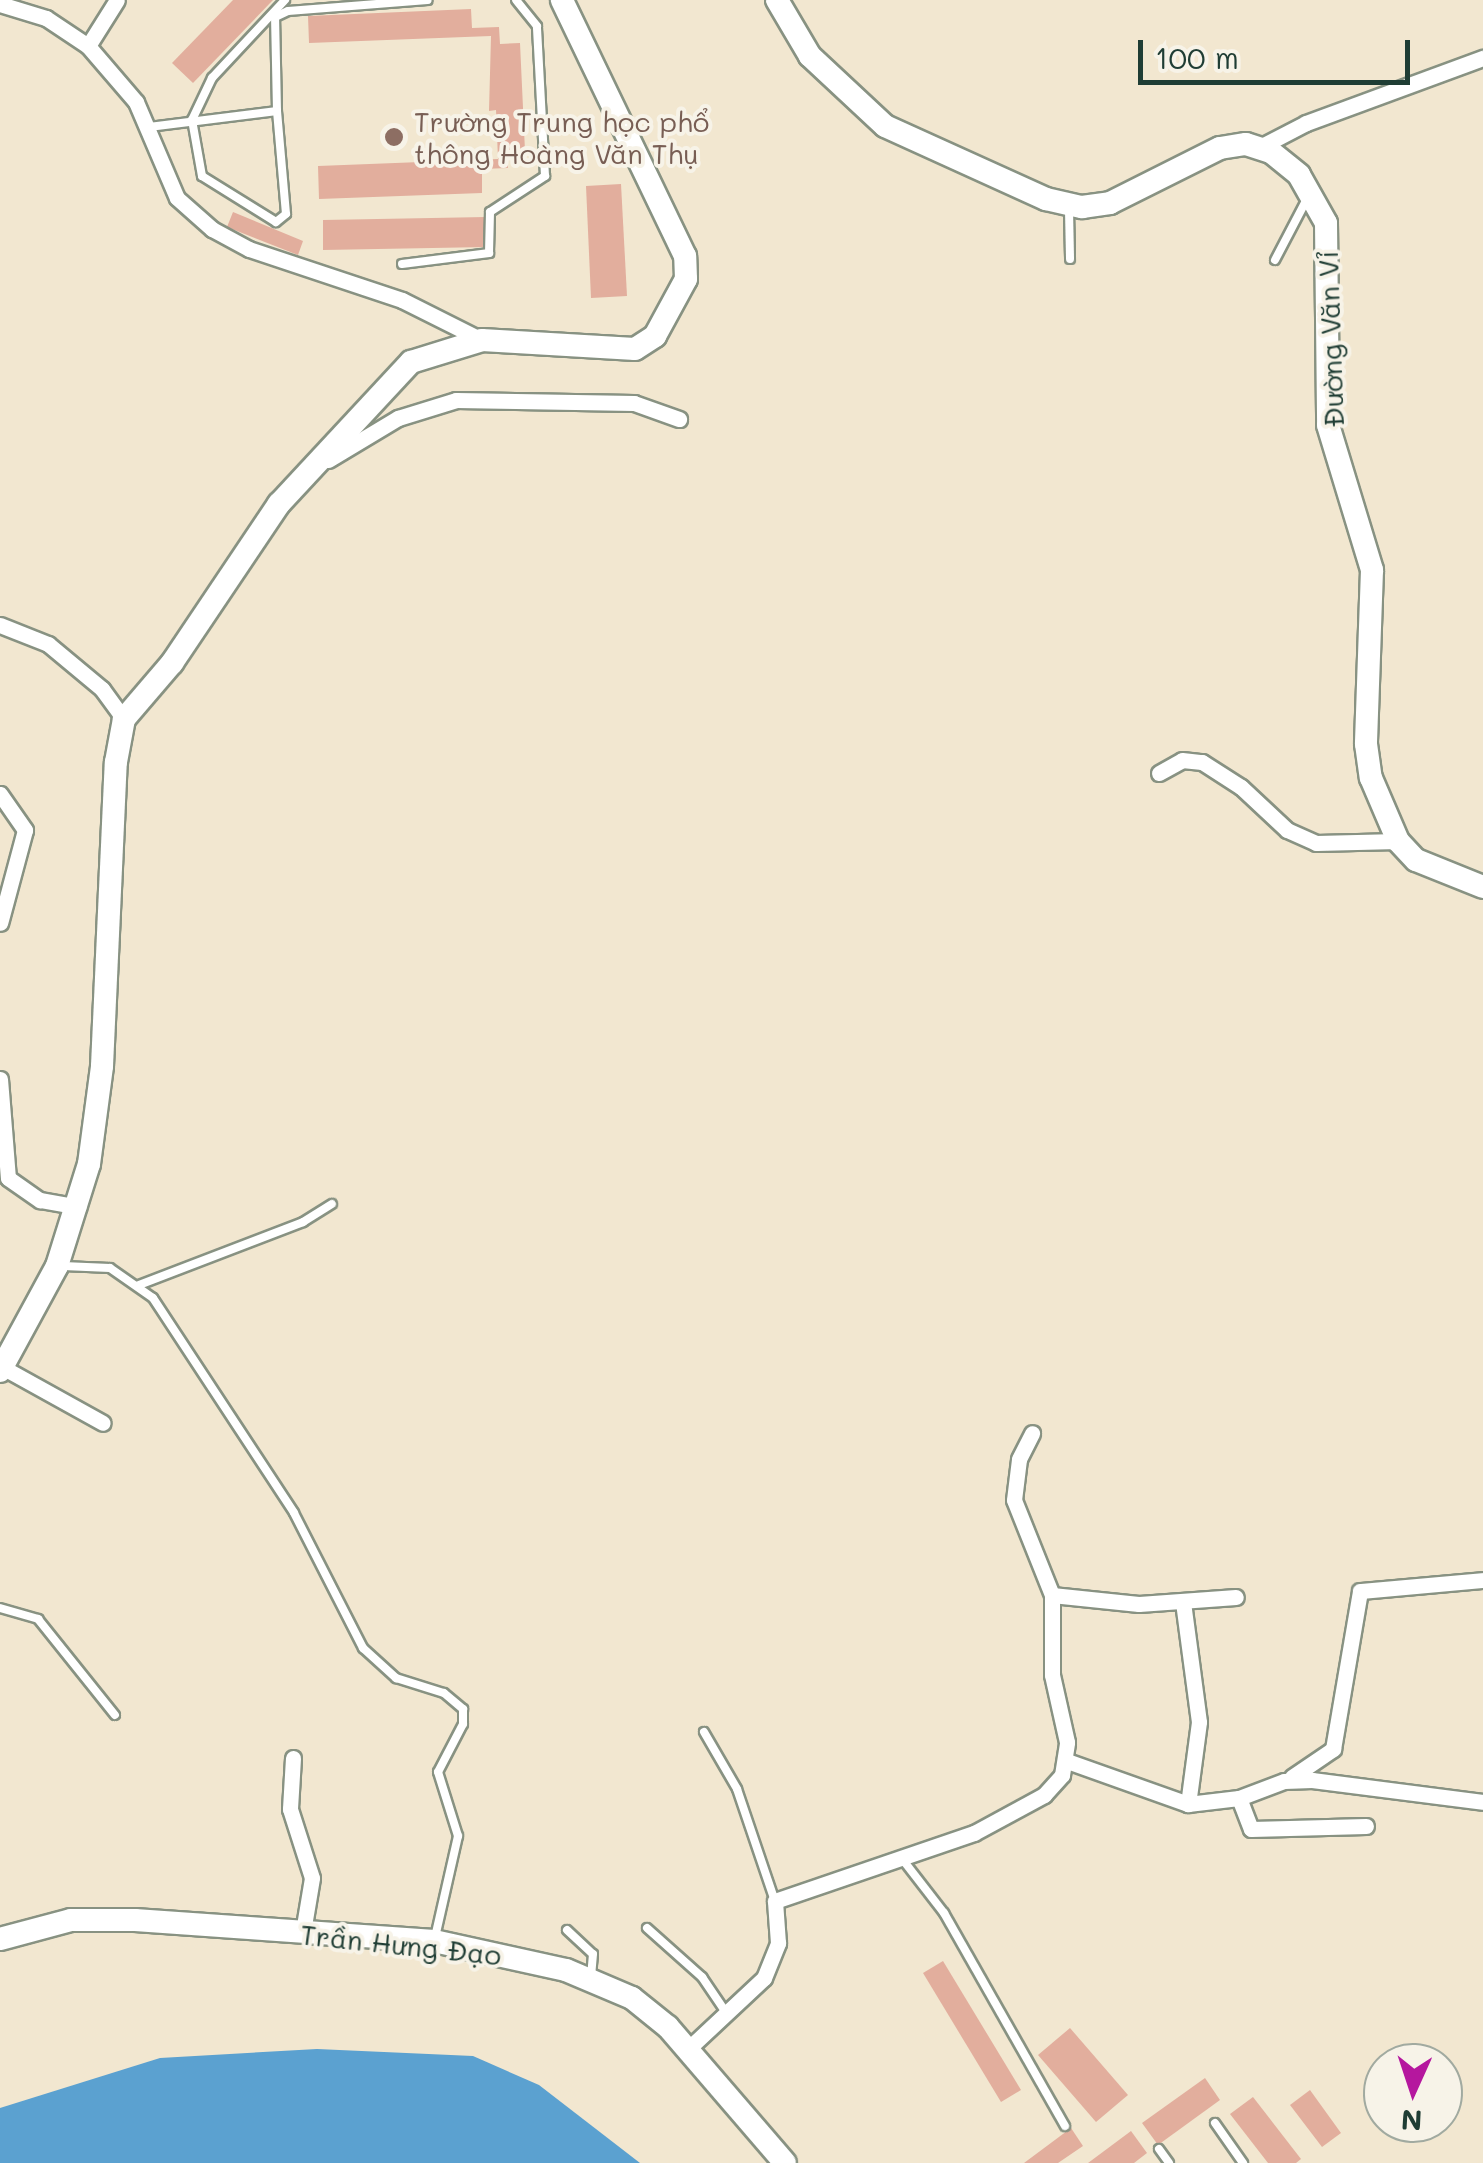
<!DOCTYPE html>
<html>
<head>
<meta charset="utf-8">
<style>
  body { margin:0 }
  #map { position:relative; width:1483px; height:2163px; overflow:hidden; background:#f2e7d0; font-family:Mali,sans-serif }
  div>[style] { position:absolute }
  .water>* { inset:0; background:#5ba1d0 }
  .building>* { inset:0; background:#e2ae9d }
  .roads { filter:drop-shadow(2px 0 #889282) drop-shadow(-2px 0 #889282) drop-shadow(0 2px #889282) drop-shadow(0 -2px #889282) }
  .lane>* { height:8px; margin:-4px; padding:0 4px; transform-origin:4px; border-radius:4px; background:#fff }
  .street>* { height:15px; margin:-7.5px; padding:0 7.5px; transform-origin:7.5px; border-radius:7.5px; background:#fff }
  .secondary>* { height:22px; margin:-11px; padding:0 11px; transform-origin:11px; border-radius:11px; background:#fff }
  .dots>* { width:28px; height:28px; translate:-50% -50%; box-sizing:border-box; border:5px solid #f7f3e8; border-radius:50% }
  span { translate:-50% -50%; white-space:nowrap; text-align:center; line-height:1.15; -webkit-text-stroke:8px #f7f3e8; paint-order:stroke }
  .education-label { font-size:28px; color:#785e54 }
  .left { translate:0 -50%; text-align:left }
  .street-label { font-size:28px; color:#1f3d34 }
  .north { position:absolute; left:1363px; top:2043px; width:100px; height:100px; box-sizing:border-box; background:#f7f3e8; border:2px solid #a1aaa0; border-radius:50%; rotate:183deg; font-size:28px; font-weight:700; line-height:40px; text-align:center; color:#1f3d34 }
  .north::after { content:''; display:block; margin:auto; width:35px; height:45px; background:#b5179e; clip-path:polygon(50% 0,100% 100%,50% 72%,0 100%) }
  .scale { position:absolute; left:1138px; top:40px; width:272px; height:45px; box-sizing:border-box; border:5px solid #1f3d34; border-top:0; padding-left:12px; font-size:30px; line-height:35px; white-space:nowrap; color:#1f3d34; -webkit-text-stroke:8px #f7f3e8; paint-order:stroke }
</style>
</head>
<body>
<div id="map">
  <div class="water">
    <div style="clip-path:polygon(317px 2049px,473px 2056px,539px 2085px,640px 2163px,0 2163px,0 2108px,160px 2058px)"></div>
  </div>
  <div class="building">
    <div style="clip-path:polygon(233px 0,273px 0,193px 83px,172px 63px)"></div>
    <div style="clip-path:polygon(471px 9px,472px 28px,499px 27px,500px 44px,520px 43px,525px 151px,507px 152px,508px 168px,482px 169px,482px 193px,319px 199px,318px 166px,498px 159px,496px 110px,489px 111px,491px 36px,309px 43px,308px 16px)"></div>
    <div style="clip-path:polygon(621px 184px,627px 296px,591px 298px,586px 186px)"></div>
    <div style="clip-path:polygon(233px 212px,303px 241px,298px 255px,227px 227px)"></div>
    <div style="clip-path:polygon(486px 217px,487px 247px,323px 250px,323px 220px)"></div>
    <div style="clip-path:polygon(943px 1961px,1021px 2090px,1001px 2102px,923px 1973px)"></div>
    <div style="clip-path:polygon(1070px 2028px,1128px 2095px,1096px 2122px,1038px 2055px)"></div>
    <div style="clip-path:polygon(1205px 2078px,1220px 2100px,1158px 2145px,1142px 2123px)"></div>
    <div style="clip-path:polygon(1310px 2090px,1341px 2133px,1322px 2147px,1290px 2105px)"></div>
    <div style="clip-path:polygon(1253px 2097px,1301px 2159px,1296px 2163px,1268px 2163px,1230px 2114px)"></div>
    <div style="clip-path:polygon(1071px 2128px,1083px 2146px,1058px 2163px,1024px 2163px)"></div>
    <div style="clip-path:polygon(1131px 2131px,1147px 2153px,1134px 2163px,1088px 2163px)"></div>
  </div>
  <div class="roads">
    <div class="lane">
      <div style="left:277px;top:111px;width:103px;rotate:85deg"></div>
      <div style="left:286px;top:214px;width:13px;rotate:141deg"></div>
      <div style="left:276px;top:222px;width:87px;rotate:-148.1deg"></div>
      <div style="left:202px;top:176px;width:57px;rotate:-100.1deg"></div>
      <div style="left:192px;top:120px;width:47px;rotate:-64.5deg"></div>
      <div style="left:212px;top:78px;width:107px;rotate:-46.9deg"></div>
      <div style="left:149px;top:127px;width:129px;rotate:-7.1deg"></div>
      <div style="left:277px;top:111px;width:94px;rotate:-91.2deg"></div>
      <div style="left:275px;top:17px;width:14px;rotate:-25deg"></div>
      <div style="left:288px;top:11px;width:140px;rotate:-4.5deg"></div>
      <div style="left:1069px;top:210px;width:49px;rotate:88.8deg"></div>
      <div style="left:1275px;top:260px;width:71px;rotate:-62.4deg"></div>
      <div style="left:402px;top:264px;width:88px;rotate:-7.2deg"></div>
      <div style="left:489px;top:253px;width:41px;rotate:-88.6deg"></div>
      <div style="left:490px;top:212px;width:66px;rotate:-33.2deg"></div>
      <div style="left:545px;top:176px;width:150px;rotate:-93.1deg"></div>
      <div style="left:537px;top:26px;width:33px;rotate:-129deg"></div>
      <div style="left:63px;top:1266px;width:47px;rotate:2.4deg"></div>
      <div style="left:110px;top:1268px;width:52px;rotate:34.9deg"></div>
      <div style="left:153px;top:1298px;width:257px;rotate:56.7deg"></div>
      <div style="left:294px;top:1513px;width:152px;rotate:62.9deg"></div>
      <div style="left:363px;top:1648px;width:45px;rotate:42.3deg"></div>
      <div style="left:396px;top:1678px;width:50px;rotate:17.4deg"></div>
      <div style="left:444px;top:1693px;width:25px;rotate:40deg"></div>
      <div style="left:463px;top:1709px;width:15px;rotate:90deg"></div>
      <div style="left:463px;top:1724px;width:54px;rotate:117.5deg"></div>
      <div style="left:438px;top:1772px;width:67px;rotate:72.6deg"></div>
      <div style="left:458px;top:1836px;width:104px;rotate:102.8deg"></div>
      <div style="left:139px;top:1285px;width:176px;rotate:-21deg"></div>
      <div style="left:303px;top:1222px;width:34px;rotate:-32deg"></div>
      <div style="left:0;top:1608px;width:40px;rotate:16deg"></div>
      <div style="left:38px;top:1619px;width:123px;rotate:51.3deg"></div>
      <div style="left:704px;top:1732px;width:66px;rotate:59.9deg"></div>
      <div style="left:737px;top:1789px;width:118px;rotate:71.3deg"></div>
      <div style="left:903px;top:1860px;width:67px;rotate:52.3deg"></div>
      <div style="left:944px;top:1913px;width:245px;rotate:60.4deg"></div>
      <div style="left:647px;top:1928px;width:74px;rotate:41.7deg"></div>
      <div style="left:702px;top:1977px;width:41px;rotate:55.9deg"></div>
      <div style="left:567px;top:1930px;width:35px;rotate:43deg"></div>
      <div style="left:593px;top:1954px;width:21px;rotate:95deg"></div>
      <div style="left:1215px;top:2123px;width:49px;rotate:55deg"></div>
      <div style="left:1159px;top:2149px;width:17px;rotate:54deg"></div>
    </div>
    <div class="street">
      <div style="left:0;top:4px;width:48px;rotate:16.9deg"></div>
      <div style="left:46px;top:18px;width:50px;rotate:33.7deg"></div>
      <div style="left:88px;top:46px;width:74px;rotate:49.4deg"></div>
      <div style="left:136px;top:102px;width:104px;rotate:66.9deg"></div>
      <div style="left:177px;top:198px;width:47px;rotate:41.5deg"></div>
      <div style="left:212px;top:229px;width:42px;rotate:28.4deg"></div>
      <div style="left:249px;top:249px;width:161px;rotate:18.4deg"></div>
      <div style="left:402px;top:300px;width:89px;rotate:26.6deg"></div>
      <div style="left:88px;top:46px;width:54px;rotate:-57.8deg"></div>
      <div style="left:1258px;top:148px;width:54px;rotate:-27.5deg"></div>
      <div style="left:1306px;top:123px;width:189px;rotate:-20.2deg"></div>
      <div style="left:328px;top:460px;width:82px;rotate:-31deg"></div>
      <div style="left:398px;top:418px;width:61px;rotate:-17.2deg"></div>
      <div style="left:456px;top:400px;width:178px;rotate:1deg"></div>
      <div style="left:634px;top:403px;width:48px;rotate:19.6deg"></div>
      <div style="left:0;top:625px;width:52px;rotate:21.6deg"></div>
      <div style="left:48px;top:644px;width:70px;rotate:39.8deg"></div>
      <div style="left:102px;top:689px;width:37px;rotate:54deg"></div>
      <div style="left:1159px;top:773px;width:26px;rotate:-29deg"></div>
      <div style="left:1182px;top:760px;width:20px;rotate:6deg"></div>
      <div style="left:1202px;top:762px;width:46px;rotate:32.7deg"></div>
      <div style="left:1241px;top:787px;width:63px;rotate:43.1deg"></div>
      <div style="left:1287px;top:830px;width:32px;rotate:24deg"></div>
      <div style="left:1316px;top:843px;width:82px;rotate:-1.4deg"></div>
      <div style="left:0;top:794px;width:44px;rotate:55.2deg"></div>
      <div style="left:25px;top:830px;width:96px;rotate:105deg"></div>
      <div style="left:0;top:1079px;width:99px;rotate:85.4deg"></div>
      <div style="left:8px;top:1178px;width:39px;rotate:35deg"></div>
      <div style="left:40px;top:1200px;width:39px;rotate:10deg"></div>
      <div style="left:2px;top:1367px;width:115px;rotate:29deg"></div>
      <div style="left:1052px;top:1595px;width:87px;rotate:5.9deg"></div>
      <div style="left:1139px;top:1604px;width:97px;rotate:-4.1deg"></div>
      <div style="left:1183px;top:1602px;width:121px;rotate:82.4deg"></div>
      <div style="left:1199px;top:1722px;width:83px;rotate:97.6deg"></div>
      <div style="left:293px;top:1758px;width:51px;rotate:93.4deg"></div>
      <div style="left:290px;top:1809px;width:72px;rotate:72.3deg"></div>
      <div style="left:312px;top:1878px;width:55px;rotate:99.5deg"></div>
      <div style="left:1067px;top:1761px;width:128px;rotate:19.6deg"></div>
      <div style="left:1188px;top:1804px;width:51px;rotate:-6.7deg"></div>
      <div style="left:1239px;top:1798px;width:48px;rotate:-20.7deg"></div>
      <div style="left:1284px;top:1781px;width:28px;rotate:-2deg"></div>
      <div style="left:1312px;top:1780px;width:172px;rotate:7.3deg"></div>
      <div style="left:1292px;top:1777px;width:50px;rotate:-34.3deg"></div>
      <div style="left:1333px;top:1749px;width:160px;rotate:-80.3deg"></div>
      <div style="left:1360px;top:1591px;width:123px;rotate:-5.1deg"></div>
      <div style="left:1239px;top:1798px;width:33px;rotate:69deg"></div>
      <div style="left:1251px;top:1829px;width:115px;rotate:-1.5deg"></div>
      <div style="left:688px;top:2049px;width:104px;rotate:-43.1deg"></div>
      <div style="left:764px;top:1978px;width:38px;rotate:-68deg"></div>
      <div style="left:778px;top:1943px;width:42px;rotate:-94.1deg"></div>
      <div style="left:775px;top:1901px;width:210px;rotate:-18.9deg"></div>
      <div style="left:974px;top:1833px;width:80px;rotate:-28.5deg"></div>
      <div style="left:1044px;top:1795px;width:27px;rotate:-48deg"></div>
      <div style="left:1062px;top:1775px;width:33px;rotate:-81deg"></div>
      <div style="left:1067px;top:1742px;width:69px;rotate:-102.6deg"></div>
      <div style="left:1052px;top:1675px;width:80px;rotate:-90deg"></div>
      <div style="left:1052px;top:1595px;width:102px;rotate:-111.8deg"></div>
      <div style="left:1014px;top:1500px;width:41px;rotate:-83deg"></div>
      <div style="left:1019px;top:1459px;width:29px;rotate:-63deg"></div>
    </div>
    <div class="secondary">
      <div style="left:777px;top:0;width:65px;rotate:59.5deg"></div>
      <div style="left:810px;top:56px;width:103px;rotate:43deg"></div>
      <div style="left:885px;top:126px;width:177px;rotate:24.4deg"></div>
      <div style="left:1046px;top:199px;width:37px;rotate:13deg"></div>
      <div style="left:1082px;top:207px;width:28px;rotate:-8deg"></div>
      <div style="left:1110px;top:203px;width:123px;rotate:-26.6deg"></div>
      <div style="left:1220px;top:148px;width:26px;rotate:-9deg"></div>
      <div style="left:1246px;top:144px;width:26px;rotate:18deg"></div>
      <div style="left:1271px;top:152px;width:36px;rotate:39deg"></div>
      <div style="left:1299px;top:175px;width:55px;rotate:60.6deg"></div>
      <div style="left:1326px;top:223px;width:202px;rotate:89.4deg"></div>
      <div style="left:1328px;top:425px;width:152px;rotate:73.1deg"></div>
      <div style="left:1372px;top:570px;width:174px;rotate:92deg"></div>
      <div style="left:1366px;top:744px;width:34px;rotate:82deg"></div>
      <div style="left:1371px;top:778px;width:69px;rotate:66.8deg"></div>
      <div style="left:1398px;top:841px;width:26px;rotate:47deg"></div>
      <div style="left:1416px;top:860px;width:72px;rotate:21.9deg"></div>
      <div style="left:0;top:1371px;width:119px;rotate:-61.5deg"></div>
      <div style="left:57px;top:1266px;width:107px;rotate:-72.6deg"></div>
      <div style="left:89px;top:1164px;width:99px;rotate:-82.4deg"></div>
      <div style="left:102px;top:1066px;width:304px;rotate:-87.4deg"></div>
      <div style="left:116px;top:762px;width:44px;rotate:-79.5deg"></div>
      <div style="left:124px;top:719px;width:74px;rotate:-49.4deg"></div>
      <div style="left:172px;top:663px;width:192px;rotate:-56.1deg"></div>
      <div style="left:279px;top:504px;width:194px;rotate:-47.1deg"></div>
      <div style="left:411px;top:362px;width:74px;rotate:-17.2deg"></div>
      <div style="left:482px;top:340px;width:153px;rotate:3.4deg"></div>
      <div style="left:635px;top:349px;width:24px;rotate:-33deg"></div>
      <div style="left:655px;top:336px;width:65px;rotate:-61.5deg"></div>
      <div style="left:686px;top:279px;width:23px;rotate:-92deg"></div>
      <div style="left:685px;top:256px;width:284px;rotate:-115.7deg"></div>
      <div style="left:0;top:1939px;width:73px;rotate:-15deg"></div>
      <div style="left:71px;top:1920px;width:64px"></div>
      <div style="left:135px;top:1920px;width:300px;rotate:4deg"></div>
      <div style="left:434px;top:1941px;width:135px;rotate:12.4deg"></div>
      <div style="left:566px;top:1970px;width:72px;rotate:23deg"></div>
      <div style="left:632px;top:1998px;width:46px;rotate:38.9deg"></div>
      <div style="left:668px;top:2027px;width:179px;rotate:49.3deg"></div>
    </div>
  </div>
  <div class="dots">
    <div style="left:394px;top:137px;background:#8d6e63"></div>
  </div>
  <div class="education-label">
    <span class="left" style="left:414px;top:137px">Trường Trung học phổ<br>thông Hoàng Văn Thụ</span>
  </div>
  <div class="street-label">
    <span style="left:1330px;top:339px;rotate:-92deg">Đường Văn Vỉ</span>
    <span style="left:401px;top:1944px;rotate:6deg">Trần Hưng Đạo</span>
  </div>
  <div class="north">N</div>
  <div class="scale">100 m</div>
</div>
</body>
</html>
